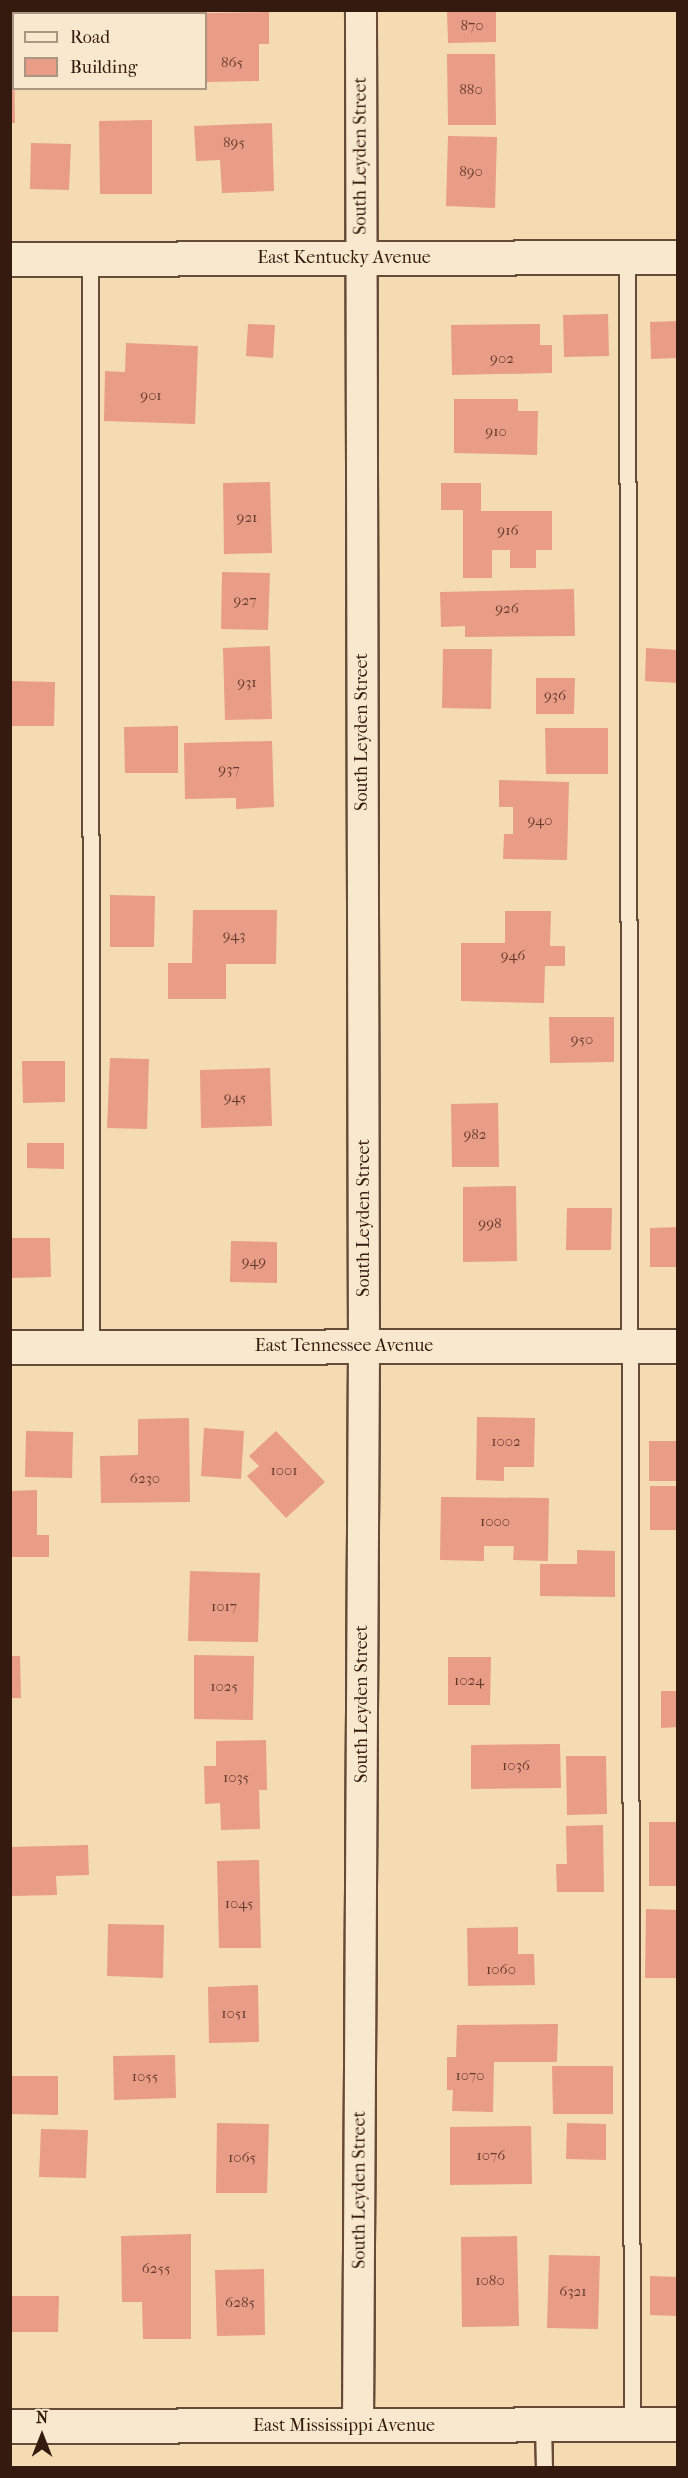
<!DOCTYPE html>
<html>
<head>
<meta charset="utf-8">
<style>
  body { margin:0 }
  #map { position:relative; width:688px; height:2478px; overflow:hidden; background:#f5dbb2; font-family:"IM FELL French Canon",serif }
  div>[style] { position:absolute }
  .building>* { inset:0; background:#e99c86 }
  .roads { filter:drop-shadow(2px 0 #654b38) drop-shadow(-2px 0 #654b38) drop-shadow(0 2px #654b38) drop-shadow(0 -2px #654b38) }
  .service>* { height:15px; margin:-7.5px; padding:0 7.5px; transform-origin:7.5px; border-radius:7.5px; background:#f8e8cd }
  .minor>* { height:30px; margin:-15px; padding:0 15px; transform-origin:15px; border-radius:15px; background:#f8e8cd }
  .tertiary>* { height:33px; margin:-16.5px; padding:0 16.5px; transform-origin:16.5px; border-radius:16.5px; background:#f8e8cd }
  span { translate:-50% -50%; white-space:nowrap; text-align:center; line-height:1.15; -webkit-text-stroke:4.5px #f8e8cd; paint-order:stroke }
  .number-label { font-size:15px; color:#623b2d }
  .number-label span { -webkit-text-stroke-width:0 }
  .street-label { font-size:18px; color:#351b0f }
  .frame { position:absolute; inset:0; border:12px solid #351b0f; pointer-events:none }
  .legend { position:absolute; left:12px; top:12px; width:195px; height:78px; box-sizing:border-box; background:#f8e8cd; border:2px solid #aa9681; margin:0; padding:8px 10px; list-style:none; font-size:18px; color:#351b0f }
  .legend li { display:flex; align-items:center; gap:12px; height:30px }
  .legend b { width:30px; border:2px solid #aa9681 }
  .north { position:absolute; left:12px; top:2406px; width:60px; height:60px; -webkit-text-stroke:4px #f8e8cd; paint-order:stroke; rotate:0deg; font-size:16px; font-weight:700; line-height:24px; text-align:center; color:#351b0f }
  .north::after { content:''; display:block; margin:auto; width:21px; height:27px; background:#351b0f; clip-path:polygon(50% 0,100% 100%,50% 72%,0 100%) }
</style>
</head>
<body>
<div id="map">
  <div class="building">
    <div style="clip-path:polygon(447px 10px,496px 10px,496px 42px,448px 43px)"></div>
    <div style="clip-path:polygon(269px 12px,269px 44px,259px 44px,259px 81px,206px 82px,206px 13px)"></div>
    <div style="clip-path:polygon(447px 54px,495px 54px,496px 125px,448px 125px)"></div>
    <div style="clip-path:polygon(10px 58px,14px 59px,15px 123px,10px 123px)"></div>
    <div style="clip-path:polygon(152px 120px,152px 194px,100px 194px,99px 121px)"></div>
    <div style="clip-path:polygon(272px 123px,274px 191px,222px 193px,220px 160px,196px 161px,194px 126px)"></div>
    <div style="clip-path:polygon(448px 136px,497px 137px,495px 208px,446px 206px)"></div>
    <div style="clip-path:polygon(31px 143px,71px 144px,69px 190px,30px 189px)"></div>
    <div style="clip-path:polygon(608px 314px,609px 356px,564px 357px,563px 315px)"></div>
    <div style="clip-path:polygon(678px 321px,678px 358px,651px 359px,650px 322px)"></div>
    <div style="clip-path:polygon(248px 324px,275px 325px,273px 358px,246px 356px)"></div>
    <div style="clip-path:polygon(540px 324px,540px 345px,552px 345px,552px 373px,452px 375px,451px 325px)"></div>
    <div style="clip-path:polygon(126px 343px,198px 346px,195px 424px,104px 421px,105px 371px,125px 372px)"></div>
    <div style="clip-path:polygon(454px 399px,518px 399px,518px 411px,538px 411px,537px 455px,454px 453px)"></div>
    <div style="clip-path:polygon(270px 482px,272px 553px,224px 554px,223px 483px)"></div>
    <div style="clip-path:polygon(441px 483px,481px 483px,481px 511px,552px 511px,552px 550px,536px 550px,536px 568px,510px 568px,510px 550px,492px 550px,492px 578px,463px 578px,463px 510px,441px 510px)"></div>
    <div style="clip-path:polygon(222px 572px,270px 573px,268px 630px,221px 629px)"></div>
    <div style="clip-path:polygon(574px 589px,575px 636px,465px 637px,465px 626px,441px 627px,440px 592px)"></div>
    <div style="clip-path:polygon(270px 646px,272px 719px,225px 720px,223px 648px)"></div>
    <div style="clip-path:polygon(646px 648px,678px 650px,678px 683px,645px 681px)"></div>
    <div style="clip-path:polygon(443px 649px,492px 649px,491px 709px,442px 708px)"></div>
    <div style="clip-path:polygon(536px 678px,575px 678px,574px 714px,536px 714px)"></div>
    <div style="clip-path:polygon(10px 681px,55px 682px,54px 726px,10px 726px)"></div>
    <div style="clip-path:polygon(178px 726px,178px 773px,125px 773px,124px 727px)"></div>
    <div style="clip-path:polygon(545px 728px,608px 728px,608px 774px,546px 774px)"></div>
    <div style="clip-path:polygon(272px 741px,274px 807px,236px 809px,236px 798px,185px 799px,184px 743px)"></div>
    <div style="clip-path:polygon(499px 780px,569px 782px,567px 860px,503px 859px,504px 834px,513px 834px,513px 807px,499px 807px)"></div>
    <div style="clip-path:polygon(110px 895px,155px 896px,154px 947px,110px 947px)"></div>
    <div style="clip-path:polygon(193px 910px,277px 910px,276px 964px,226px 964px,226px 999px,168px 999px,168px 963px,192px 963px)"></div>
    <div style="clip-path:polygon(505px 911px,551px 911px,550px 946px,565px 946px,565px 966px,545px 966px,544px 1003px,461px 1001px,461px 943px,505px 943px)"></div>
    <div style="clip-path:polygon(549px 1017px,614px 1017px,614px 1062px,550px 1063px)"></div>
    <div style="clip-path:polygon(110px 1058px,149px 1059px,147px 1129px,107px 1128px)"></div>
    <div style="clip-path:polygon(22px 1061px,65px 1061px,65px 1102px,23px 1103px)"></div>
    <div style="clip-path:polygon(270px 1068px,272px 1126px,201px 1128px,200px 1070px)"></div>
    <div style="clip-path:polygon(498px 1103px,499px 1167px,452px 1167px,451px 1104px)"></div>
    <div style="clip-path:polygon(27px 1143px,64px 1143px,64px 1169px,27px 1168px)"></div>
    <div style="clip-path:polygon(516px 1186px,517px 1261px,463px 1262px,463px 1187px)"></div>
    <div style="clip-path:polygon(567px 1208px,612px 1208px,611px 1250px,566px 1250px)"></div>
    <div style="clip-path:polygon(678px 1227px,678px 1267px,650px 1267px,650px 1228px)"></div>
    <div style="clip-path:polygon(10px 1238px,50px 1238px,51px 1277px,10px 1278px)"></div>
    <div style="clip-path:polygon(231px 1241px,277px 1242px,277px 1283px,230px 1282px)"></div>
    <div style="clip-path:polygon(477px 1417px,535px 1418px,534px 1467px,504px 1467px,504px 1481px,476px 1480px)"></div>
    <div style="clip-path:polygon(189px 1418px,190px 1502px,101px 1503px,100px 1456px,138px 1455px,138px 1419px)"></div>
    <div style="clip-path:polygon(204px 1428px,244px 1431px,241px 1479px,201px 1476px)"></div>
    <div style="clip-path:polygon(26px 1431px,73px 1432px,72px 1478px,25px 1477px)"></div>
    <div style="clip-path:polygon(276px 1431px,325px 1482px,286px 1518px,247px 1476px,259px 1466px,249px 1456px)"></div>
    <div style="clip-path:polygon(649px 1441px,678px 1441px,678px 1481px,649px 1481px)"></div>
    <div style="clip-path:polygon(650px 1486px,678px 1486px,678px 1530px,650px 1530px)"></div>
    <div style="clip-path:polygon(37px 1490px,37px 1535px,49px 1535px,49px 1557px,10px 1557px,10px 1491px)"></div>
    <div style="clip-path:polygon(441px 1497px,549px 1498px,548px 1561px,513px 1560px,514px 1546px,484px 1546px,484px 1561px,440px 1560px)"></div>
    <div style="clip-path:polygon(577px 1550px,615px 1551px,615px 1597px,540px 1596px,540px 1564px,577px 1564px)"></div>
    <div style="clip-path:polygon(190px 1571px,260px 1573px,258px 1642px,188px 1641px)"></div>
    <div style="clip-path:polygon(194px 1655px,254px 1656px,253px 1720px,194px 1719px)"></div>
    <div style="clip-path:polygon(10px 1656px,20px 1656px,21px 1698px,10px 1698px)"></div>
    <div style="clip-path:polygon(448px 1657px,491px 1657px,490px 1705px,448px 1705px)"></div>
    <div style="clip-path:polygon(661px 1691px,678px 1691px,678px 1727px,661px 1728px)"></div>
    <div style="clip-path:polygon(266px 1740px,267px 1790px,259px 1790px,260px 1829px,221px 1830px,220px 1803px,205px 1804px,204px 1766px,216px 1766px,216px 1741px)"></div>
    <div style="clip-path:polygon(560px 1744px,561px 1788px,471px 1789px,471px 1745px)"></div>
    <div style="clip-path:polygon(566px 1756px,606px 1756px,607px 1814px,567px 1815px)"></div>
    <div style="clip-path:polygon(649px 1822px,678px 1822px,678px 1886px,649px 1886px)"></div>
    <div style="clip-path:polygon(603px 1825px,604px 1892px,557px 1892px,556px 1864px,567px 1864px,566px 1826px)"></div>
    <div style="clip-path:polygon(88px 1845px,89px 1875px,56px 1876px,57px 1895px,10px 1896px,10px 1847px)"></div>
    <div style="clip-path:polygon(259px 1860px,261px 1948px,219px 1948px,217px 1861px)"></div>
    <div style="clip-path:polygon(646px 1909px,678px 1910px,678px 1978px,645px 1978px)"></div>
    <div style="clip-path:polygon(108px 1924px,164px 1925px,163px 1978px,107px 1976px)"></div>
    <div style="clip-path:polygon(518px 1927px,518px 1954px,534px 1954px,535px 1985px,468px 1986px,467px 1928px)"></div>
    <div style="clip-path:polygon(258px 1985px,259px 2042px,209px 2043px,208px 1987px)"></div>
    <div style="clip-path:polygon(558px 2024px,557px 2062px,494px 2062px,493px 2112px,452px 2111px,453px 2090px,447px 2090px,447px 2057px,456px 2057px,457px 2025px)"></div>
    <div style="clip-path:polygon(175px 2055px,176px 2098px,114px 2100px,113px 2056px)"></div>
    <div style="clip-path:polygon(552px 2066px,613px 2066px,613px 2114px,553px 2114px)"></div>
    <div style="clip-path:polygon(10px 2076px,58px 2076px,58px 2115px,10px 2114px)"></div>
    <div style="clip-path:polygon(217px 2123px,269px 2124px,267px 2193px,216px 2193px)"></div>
    <div style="clip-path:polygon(567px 2123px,606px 2124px,606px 2160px,566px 2159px)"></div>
    <div style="clip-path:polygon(531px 2126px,532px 2184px,450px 2185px,450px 2127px)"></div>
    <div style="clip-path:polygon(41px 2129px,88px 2130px,86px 2178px,39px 2177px)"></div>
    <div style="clip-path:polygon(191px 2234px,191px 2339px,143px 2339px,142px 2302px,122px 2302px,121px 2236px)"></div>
    <div style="clip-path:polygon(517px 2236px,519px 2326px,462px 2327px,461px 2237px)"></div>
    <div style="clip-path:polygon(549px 2255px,600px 2256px,598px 2329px,547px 2328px)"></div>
    <div style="clip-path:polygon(264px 2269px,265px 2335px,217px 2336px,215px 2270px)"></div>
    <div style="clip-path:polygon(650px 2276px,678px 2277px,678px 2316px,650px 2315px)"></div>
    <div style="clip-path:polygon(10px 2296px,59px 2296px,58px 2332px,10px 2332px)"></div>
  </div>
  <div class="roads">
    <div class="service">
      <div style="left:627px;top:257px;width:2167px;rotate:89.87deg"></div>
      <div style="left:90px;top:258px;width:1089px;rotate:89.95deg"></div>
      <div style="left:543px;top:2424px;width:44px;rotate:88.7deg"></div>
    </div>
    <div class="minor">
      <div style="left:358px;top:2426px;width:1079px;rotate:-89.68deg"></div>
      <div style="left:364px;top:1347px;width:1337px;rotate:-90.13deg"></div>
    </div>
    <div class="tertiary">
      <div style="left:10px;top:259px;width:668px;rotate:-0.17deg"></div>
      <div style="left:10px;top:1347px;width:668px;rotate:-0.09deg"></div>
      <div style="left:10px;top:2426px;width:668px;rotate:-0.17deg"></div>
    </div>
  </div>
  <div class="number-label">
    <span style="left:472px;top:26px">870</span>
    <span style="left:232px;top:63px">865</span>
    <span style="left:471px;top:90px">880</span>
    <span style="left:234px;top:143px">895</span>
    <span style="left:471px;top:172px">890</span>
    <span style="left:502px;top:359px">902</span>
    <span style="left:151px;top:396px">901</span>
    <span style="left:496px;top:432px">910</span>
    <span style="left:247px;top:518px">921</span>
    <span style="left:508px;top:531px">916</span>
    <span style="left:245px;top:601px">927</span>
    <span style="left:507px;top:609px">926</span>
    <span style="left:247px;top:683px">931</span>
    <span style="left:555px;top:696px">936</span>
    <span style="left:229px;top:770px">937</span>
    <span style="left:540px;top:821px">940</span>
    <span style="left:234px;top:936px">943</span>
    <span style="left:513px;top:956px">946</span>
    <span style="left:582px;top:1040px">950</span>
    <span style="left:235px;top:1098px">945</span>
    <span style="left:475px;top:1135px">982</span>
    <span style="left:490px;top:1224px">998</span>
    <span style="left:254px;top:1262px">949</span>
    <span style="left:506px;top:1442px">1002</span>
    <span style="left:284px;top:1471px">1001</span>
    <span style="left:145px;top:1479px">6230</span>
    <span style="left:495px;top:1522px">1000</span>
    <span style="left:224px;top:1607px">1017</span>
    <span style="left:469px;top:1681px">1024</span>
    <span style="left:224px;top:1687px">1025</span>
    <span style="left:516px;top:1766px">1036</span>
    <span style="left:236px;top:1778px">1035</span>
    <span style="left:239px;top:1904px">1045</span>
    <span style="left:501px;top:1970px">1060</span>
    <span style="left:234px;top:2014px">1051</span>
    <span style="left:470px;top:2076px">1070</span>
    <span style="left:145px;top:2077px">1055</span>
    <span style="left:491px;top:2156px">1076</span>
    <span style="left:242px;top:2158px">1065</span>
    <span style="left:156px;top:2269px">6255</span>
    <span style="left:490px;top:2281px">1080</span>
    <span style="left:573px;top:2292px">6321</span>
    <span style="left:240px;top:2303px">6285</span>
  </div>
  <div class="street-label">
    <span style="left:361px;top:156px;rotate:-90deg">South Leyden Street</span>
    <span style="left:344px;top:258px">East Kentucky Avenue</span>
    <span style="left:362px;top:732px;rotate:-90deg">South Leyden Street</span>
    <span style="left:364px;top:1218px;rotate:-90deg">South Leyden Street</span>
    <span style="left:344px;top:1346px">East Tennessee Avenue</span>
    <span style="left:362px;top:1704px;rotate:-90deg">South Leyden Street</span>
    <span style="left:360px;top:2190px;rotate:-90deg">South Leyden Street</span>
    <span style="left:344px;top:2426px">East Mississippi Avenue</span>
  </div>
  <div class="frame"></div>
  <ul class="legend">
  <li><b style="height:8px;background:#f8e8cd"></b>Road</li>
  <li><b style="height:16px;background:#e99c86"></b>Building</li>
  </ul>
  <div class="north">N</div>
</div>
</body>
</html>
